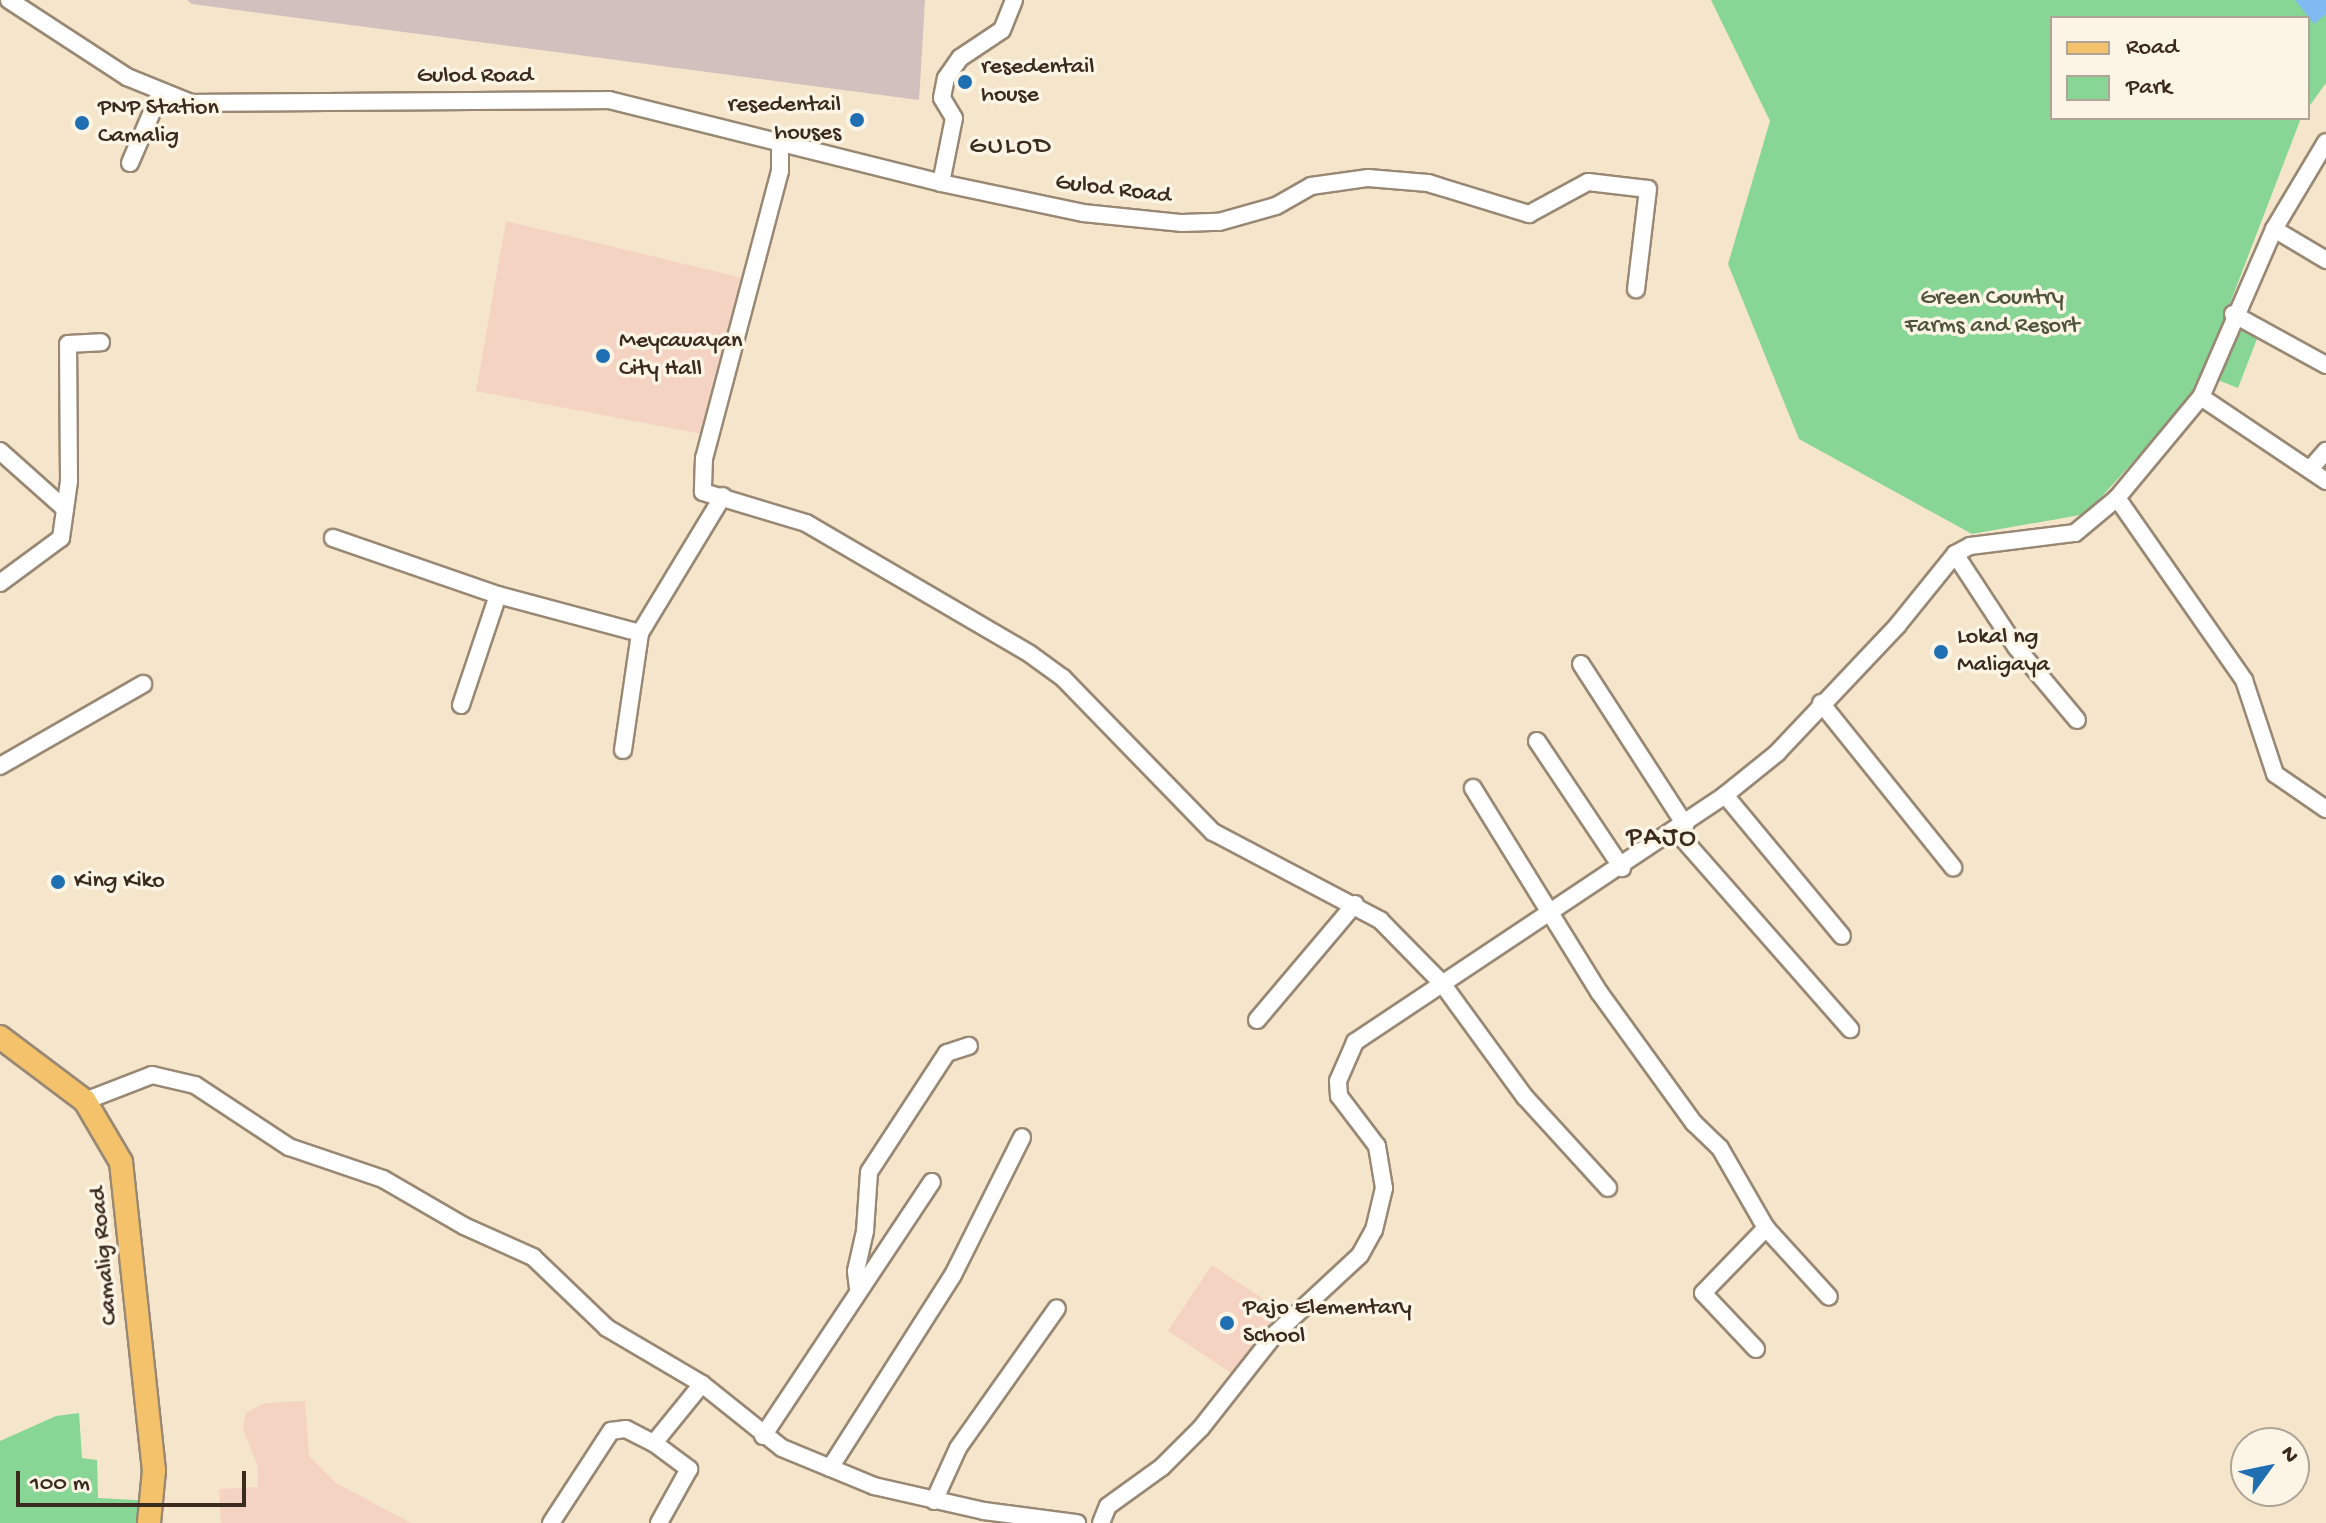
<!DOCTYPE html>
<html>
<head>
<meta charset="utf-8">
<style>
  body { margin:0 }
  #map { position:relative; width:2326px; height:1523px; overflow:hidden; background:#f5e5cb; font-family:"Gochi Hand",sans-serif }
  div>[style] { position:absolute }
  .built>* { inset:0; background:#f5d3c2 }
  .industrial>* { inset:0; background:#d1c0bd }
  .green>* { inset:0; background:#87d695 }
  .water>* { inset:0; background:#80baf1 }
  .roads { filter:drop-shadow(2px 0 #988874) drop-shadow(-2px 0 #988874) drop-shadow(0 2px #988874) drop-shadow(0 -2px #988874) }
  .minor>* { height:16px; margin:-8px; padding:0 8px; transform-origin:8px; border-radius:8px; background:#fff }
  .major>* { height:22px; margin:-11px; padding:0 11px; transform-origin:11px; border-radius:11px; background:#f4c26a }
  .dots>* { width:22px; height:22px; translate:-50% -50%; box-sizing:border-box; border:4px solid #fcf5e5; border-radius:50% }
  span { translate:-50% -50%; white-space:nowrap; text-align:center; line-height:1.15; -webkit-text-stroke:7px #fcf5e5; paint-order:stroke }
  .poi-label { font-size:24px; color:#3b2a1e }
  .left { translate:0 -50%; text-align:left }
  .right { translate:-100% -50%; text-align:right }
  .street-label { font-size:24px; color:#3b2a1e }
  .park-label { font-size:24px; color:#4e553c }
  .neighbourhood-label { font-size:26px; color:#3b2a1e; letter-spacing:2px }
  .quarter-label { font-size:28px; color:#3b2a1e; letter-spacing:2px }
  .legend { position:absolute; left:2050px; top:16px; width:260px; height:104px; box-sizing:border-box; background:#fcf5e5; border:2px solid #afa495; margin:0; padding:10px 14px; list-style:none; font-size:24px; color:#3b2a1e }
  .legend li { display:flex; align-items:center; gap:16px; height:40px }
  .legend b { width:40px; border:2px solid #afa495 }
  .north { position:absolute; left:2230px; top:1427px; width:80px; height:80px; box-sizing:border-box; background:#fcf5e5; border:2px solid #afa495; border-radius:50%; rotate:57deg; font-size:22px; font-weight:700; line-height:32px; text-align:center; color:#3b2a1e }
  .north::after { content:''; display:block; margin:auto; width:28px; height:36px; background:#1f6fb2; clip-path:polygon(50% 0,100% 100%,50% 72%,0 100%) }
  .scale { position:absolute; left:16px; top:1471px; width:230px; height:36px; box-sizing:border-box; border:4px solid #3b2a1e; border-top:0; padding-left:10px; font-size:24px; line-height:28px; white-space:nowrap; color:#3b2a1e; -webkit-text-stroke:6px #fcf5e5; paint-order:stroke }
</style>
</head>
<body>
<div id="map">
  <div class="built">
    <div style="clip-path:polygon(506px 221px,743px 278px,707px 435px,476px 391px)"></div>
    <div style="clip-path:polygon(1212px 1265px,1288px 1315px,1237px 1377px,1168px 1331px)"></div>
    <div style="clip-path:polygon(305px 1401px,309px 1456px,336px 1483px,411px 1523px,221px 1523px,219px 1489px,258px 1487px,258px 1467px,243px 1429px,246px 1413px,265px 1403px)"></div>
  </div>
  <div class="industrial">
    <div style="clip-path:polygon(187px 0,925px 0,919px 100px,192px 4px)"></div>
  </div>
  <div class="green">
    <div style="clip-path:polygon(1711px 0,2326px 0,2326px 83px,2308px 108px,2308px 18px,2052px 18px,2052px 118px,2301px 118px,2196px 392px,2086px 514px,1972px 534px,1799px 439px,1728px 264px,1770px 121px)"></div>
    <div style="clip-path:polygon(2232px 320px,2260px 331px,2238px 388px,2210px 377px)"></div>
    <div style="clip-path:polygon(79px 1413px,82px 1458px,97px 1460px,98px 1498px,154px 1501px,149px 1523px,0 1523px,0 1441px,56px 1416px)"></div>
  </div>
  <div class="water">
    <div style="clip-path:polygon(2295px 0,2326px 0,2326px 14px,2314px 24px)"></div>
  </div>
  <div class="roads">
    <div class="minor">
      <div style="left:9px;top:0;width:141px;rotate:33.1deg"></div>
      <div style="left:127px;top:77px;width:69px;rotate:22.1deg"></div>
      <div style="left:191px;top:103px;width:418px;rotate:-0.4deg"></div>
      <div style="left:609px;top:100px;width:342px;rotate:14deg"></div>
      <div style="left:941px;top:183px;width:145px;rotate:11.9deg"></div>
      <div style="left:1083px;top:213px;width:100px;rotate:5.8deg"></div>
      <div style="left:1182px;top:223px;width:37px;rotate:-2deg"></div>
      <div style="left:1219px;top:222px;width:59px;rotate:-15.7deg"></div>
      <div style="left:1276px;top:206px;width:40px;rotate:-29.7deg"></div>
      <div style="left:1311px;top:186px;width:58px;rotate:-8deg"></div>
      <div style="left:1368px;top:178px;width:60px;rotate:4.8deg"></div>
      <div style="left:1428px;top:183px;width:106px;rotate:17.1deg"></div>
      <div style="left:1529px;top:214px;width:67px;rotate:-28.5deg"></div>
      <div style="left:1588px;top:182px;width:60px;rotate:6.7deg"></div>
      <div style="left:1648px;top:189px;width:101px;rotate:96.8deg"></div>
      <div style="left:780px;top:142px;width:29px;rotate:90deg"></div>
      <div style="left:780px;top:171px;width:297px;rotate:104.8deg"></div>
      <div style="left:704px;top:458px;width:34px;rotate:92deg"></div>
      <div style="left:703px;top:492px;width:108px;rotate:16.8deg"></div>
      <div style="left:806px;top:523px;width:259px;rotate:30.3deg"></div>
      <div style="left:1030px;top:654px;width:41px;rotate:36deg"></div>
      <div style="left:1063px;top:678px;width:215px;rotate:45.8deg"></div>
      <div style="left:1213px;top:832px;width:189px;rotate:27.8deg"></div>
      <div style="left:1380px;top:920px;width:87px;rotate:45.5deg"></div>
      <div style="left:1441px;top:982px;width:142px;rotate:53.9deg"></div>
      <div style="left:1525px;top:1097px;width:123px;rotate:47.6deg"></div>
      <div style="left:130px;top:163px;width:78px;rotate:-66.7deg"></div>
      <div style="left:941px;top:183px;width:66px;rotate:-78.7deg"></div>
      <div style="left:954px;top:118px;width:23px;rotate:-121deg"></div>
      <div style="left:942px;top:98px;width:20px;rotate:-79deg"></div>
      <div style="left:946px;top:78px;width:24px;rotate:-55deg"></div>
      <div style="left:960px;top:58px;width:50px;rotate:-33.7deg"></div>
      <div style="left:1002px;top:30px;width:32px;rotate:-68deg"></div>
      <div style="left:2274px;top:229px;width:61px;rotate:30.8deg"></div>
      <div style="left:2233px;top:314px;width:106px;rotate:28.7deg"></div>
      <div style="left:2201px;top:397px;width:151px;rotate:33.9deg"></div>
      <div style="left:0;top:451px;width:87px;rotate:41.7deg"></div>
      <div style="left:2311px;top:468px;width:23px;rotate:-49deg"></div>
      <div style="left:2117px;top:498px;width:222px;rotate:55.1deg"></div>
      <div style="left:2244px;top:680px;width:99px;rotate:71.7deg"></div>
      <div style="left:2275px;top:774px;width:62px;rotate:34.5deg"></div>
      <div style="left:333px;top:538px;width:175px;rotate:19.1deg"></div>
      <div style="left:498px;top:595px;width:147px;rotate:15deg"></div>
      <div style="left:640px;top:633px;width:160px;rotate:-58.8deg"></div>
      <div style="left:1955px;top:554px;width:111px;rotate:56.7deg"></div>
      <div style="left:2016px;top:647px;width:95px;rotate:50.1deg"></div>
      <div style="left:0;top:583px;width:76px;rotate:-36.4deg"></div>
      <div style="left:61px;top:538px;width:58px;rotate:-82deg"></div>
      <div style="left:69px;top:481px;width:137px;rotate:-90.4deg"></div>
      <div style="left:68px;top:344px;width:33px;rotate:-3deg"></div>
      <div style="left:1581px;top:664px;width:192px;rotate:57.1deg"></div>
      <div style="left:1821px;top:703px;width:211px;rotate:51.2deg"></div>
      <div style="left:461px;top:705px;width:116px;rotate:-71.4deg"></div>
      <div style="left:1537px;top:741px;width:153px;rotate:56.2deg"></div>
      <div style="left:623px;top:750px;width:118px;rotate:-81.7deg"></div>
      <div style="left:0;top:766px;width:165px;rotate:-29.8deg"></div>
      <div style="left:1473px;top:788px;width:240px;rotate:58.3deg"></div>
      <div style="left:1599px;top:992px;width:162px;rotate:54.1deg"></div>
      <div style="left:1694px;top:1123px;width:36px;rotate:44deg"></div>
      <div style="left:1720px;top:1148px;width:92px;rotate:60.1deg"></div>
      <div style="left:1766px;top:1228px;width:93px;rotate:47.6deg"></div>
      <div style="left:1725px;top:795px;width:183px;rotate:50.3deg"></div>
      <div style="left:1676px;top:831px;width:264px;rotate:48.7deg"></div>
      <div style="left:1257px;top:1020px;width:152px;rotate:-49.8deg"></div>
      <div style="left:85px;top:1101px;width:72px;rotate:-21.2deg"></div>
      <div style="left:152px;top:1075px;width:44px;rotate:13.1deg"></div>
      <div style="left:195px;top:1085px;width:113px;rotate:33.4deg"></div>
      <div style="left:289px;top:1147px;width:99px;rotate:18.8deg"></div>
      <div style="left:383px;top:1179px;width:94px;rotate:30.1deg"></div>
      <div style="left:464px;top:1226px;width:76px;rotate:24.2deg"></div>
      <div style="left:533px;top:1257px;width:103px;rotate:43.8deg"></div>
      <div style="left:607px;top:1328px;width:110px;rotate:30.5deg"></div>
      <div style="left:702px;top:1384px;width:102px;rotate:38.7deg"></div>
      <div style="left:782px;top:1448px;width:100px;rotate:22.4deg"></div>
      <div style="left:874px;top:1486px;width:113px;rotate:12.8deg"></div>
      <div style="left:984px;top:1511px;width:94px;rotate:7.4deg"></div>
      <div style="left:858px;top:1288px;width:17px;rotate:-97deg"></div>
      <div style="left:856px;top:1271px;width:41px;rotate:-77.3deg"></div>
      <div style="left:865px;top:1231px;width:59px;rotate:-86.1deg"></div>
      <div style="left:869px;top:1172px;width:142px;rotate:-56.8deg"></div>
      <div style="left:947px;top:1053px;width:23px;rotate:-18deg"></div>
      <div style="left:1756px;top:1349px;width:77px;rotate:-133.4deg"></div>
      <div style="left:1703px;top:1293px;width:91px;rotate:-45.9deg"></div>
      <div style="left:763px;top:1436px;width:305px;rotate:-56.4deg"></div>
      <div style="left:654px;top:1443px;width:44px;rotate:36.6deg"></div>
      <div style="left:689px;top:1469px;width:62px;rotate:119.1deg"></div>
      <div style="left:830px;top:1468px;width:229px;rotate:-57.5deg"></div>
      <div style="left:953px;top:1275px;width:154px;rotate:-63.4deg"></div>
      <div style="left:934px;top:1501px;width:58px;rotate:-65.6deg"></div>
      <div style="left:958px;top:1448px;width:171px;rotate:-54.7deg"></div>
      <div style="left:551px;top:1523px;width:110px;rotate:-56.9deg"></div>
      <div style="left:611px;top:1431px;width:15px;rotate:-8deg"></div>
      <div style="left:626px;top:1429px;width:31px;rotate:27deg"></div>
      <div style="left:654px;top:1443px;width:76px;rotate:-50.9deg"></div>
      <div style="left:1101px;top:1523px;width:18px;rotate:-68deg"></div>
      <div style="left:1108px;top:1506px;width:67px;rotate:-35.8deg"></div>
      <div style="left:1162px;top:1467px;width:55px;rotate:-45deg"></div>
      <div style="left:1201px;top:1428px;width:120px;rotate:-51.8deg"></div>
      <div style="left:1275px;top:1334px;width:116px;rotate:-42.9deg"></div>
      <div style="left:1360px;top:1255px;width:29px;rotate:-61deg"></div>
      <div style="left:1374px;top:1230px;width:43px;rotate:-76.6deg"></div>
      <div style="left:1384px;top:1188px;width:43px;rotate:-99.5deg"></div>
      <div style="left:1377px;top:1146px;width:63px;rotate:-127.2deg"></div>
      <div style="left:1339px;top:1096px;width:15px;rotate:-94deg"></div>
      <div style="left:1338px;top:1081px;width:43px;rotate:-66.4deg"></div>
      <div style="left:1355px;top:1042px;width:445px;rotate:-33.7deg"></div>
      <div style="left:1725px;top:795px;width:67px;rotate:-38.9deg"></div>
      <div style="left:1777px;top:753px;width:175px;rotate:-46.6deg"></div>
      <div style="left:1897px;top:626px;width:92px;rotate:-51.1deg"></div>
      <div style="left:1955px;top:554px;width:17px;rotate:-28deg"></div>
      <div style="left:1970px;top:546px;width:106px;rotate:-7.1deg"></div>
      <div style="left:2075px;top:533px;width:55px;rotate:-39.8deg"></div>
      <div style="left:2117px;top:498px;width:131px;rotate:-50.3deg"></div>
      <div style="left:2201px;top:397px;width:183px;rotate:-66.5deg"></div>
      <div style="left:2274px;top:229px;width:101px;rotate:-59.1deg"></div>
    </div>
    <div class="major">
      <div style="left:0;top:1037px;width:106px;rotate:37deg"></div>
      <div style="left:85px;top:1101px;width:71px;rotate:59.5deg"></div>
      <div style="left:121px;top:1162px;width:310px;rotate:83.9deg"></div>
      <div style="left:154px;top:1470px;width:53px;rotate:95.4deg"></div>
    </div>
  </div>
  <div class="dots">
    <div style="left:965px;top:82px;background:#1f6fb2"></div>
    <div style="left:857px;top:120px;background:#1f6fb2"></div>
    <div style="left:82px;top:123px;background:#1f6fb2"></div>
    <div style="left:603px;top:356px;background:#1f6fb2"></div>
    <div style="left:1941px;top:652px;background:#1f6fb2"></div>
    <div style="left:58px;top:882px;background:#1f6fb2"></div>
    <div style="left:1227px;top:1323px;background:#1f6fb2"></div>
  </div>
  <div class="poi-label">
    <span class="left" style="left:981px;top:82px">resedentail<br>house</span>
    <span class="right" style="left:841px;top:120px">resedentail<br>houses</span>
    <span class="left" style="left:98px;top:123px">PNP Station<br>Camalig</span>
    <span class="left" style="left:619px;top:356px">Meycauayan<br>City Hall</span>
    <span class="left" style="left:1957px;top:652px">Lokal ng<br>Maligaya</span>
    <span class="left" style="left:74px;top:882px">King Kiko</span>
    <span class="left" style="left:1243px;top:1323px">Pajo Elementary<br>School</span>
  </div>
  <div class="street-label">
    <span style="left:475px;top:77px">Gulod Road</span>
    <span style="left:1113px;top:190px;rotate:7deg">Gulod Road</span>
    <span style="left:105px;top:1256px;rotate:-95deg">Camalig Road</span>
  </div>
  <div class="park-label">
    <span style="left:1992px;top:313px">Green Country<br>Farms and Resort</span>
  </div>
  <div class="neighbourhood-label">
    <span style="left:1011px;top:148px">GULOD</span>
  </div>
  <div class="quarter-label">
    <span style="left:1662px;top:839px">PAJO</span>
  </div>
  <ul class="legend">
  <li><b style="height:10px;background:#f4c26a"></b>Road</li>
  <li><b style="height:22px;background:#87d695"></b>Park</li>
  </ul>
  <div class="north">N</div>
  <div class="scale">100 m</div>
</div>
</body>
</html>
